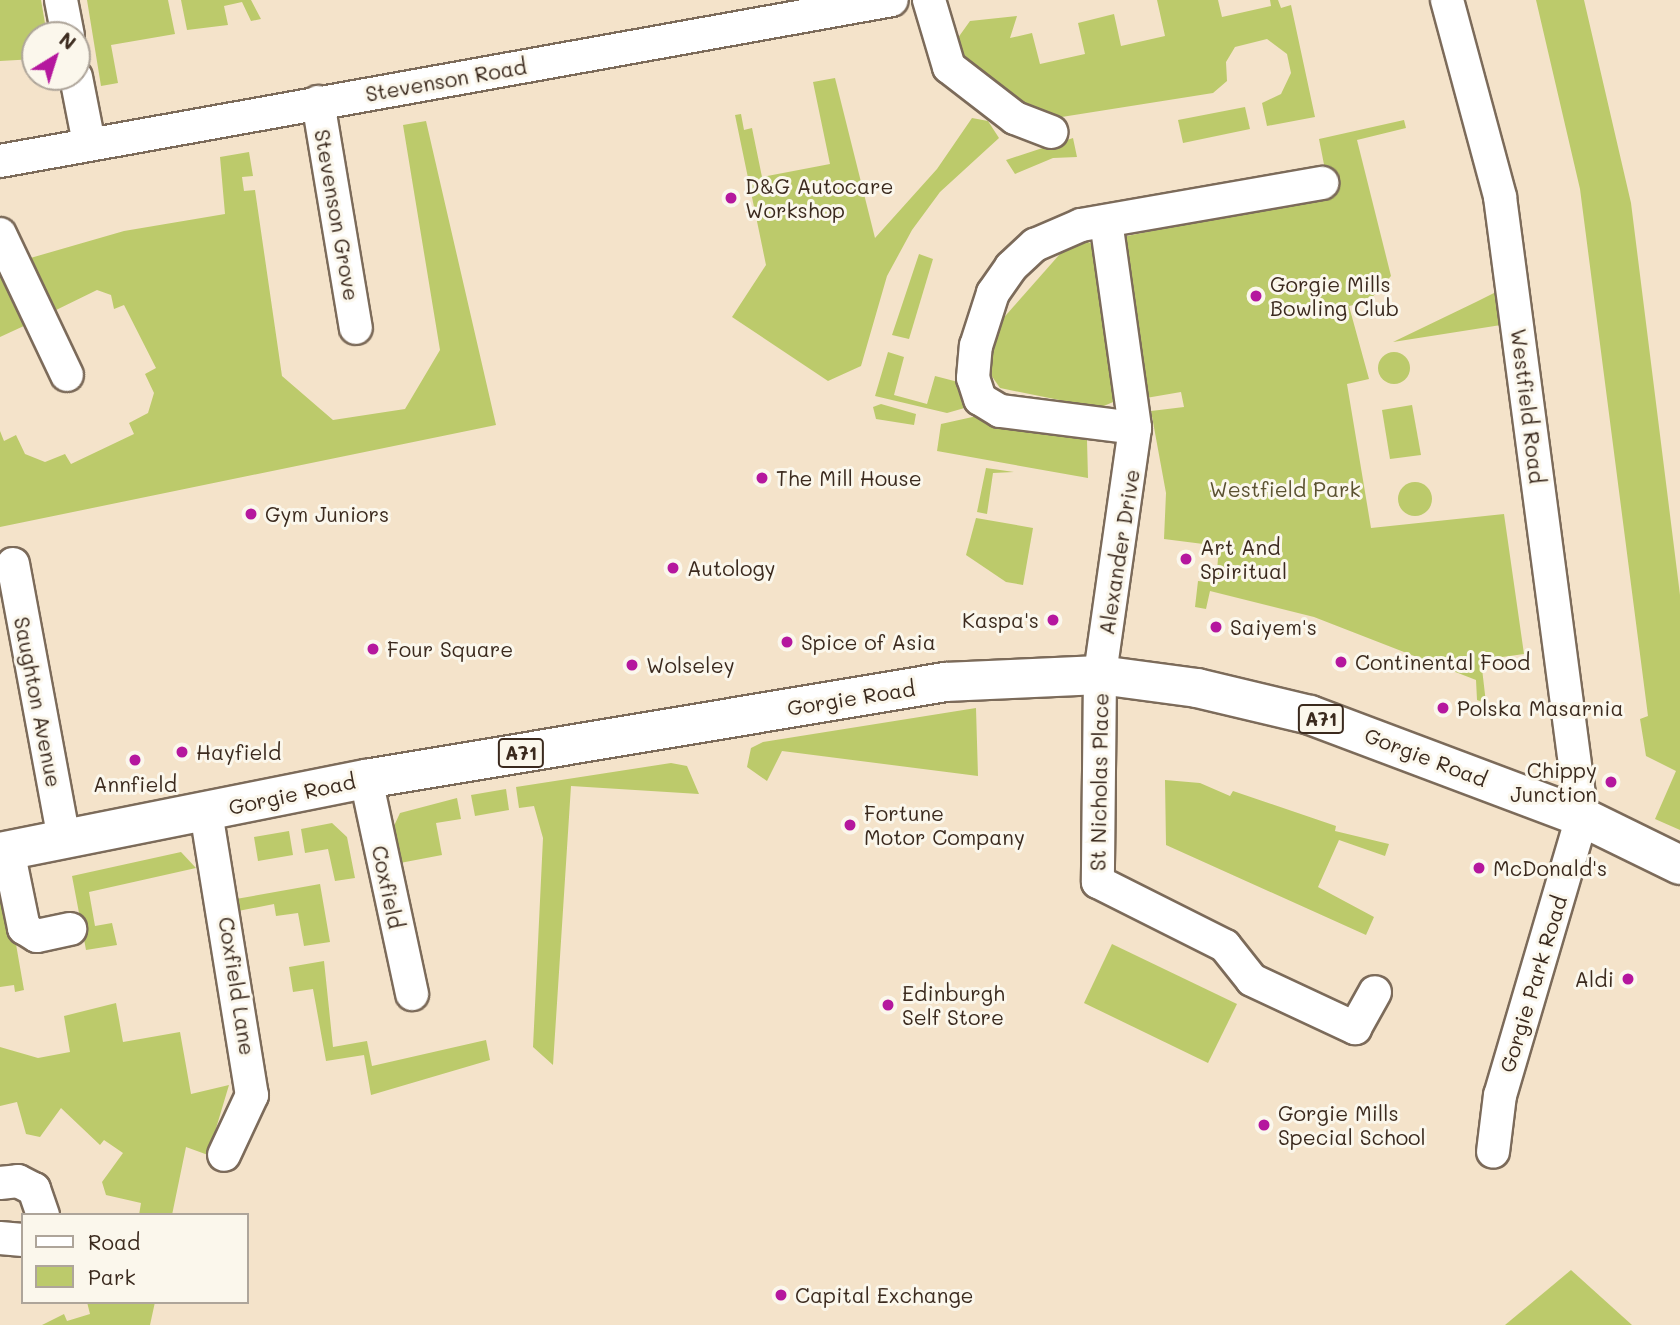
<!DOCTYPE html>
<html>
<head>
<meta charset="utf-8">
<style>
  body { margin:0 }
  #map { position:relative; width:1680px; height:1325px; overflow:hidden; background:#f4e3ca; font-family:Mali,sans-serif }
  div>[style] { position:absolute }
  .green>* { inset:0; background:#bcca6b }
  .round { border-radius:50% }
  .roads { filter:drop-shadow(2px 0 #7c6b5a) drop-shadow(-2px 0 #7c6b5a) drop-shadow(0 2px #7c6b5a) drop-shadow(0 -2px #7c6b5a) }
  .minor>* { height:32px; margin:-16px; padding:0 16px; transform-origin:16px; border-radius:16px; background:#fff }
  .major>* { height:38px; margin:-19px; padding:0 19px; transform-origin:19px; border-radius:19px; background:#fff }
  .dots>* { width:19px; height:19px; translate:-50% -50%; box-sizing:border-box; border:4px solid #fbf7ec; border-radius:50% }
  span { translate:-50% -50%; white-space:nowrap; text-align:center; line-height:1.15; -webkit-text-stroke:6px #fbf7ec; paint-order:stroke }
  .shield-label span { padding:2px 5px; background:#fbf7ec; border:2px solid; border-radius:5px; -webkit-text-stroke-width:0 }
  .shield-label { font-size:19px; color:#3b2a1e; font-weight:700 }
  .street-label { font-size:21px; color:#3b2a1e }
  .poi-label { font-size:21px; color:#3b2a1e }
  .left { translate:0 -50%; text-align:left }
  .right { translate:-100% -50%; text-align:right }
  .park-label { font-size:21px; color:#5b5231 }
  .legend { position:absolute; left:21px; top:1213px; width:228px; height:91px; box-sizing:border-box; background:#fbf7ec; border:2px solid #aea59a; margin:0; padding:9px 12px; list-style:none; font-size:21px; color:#3b2a1e }
  .legend li { display:flex; align-items:center; gap:14px; height:35px }
  .legend b { width:35px; border:2px solid #aea59a }
  .north { position:absolute; left:21px; top:21px; width:70px; height:70px; box-sizing:border-box; background:#fbf7ec; border:2px solid #aea59a; border-radius:50%; rotate:38deg; font-size:19px; font-weight:700; line-height:28px; text-align:center; color:#3b2a1e }
  .north::after { content:''; display:block; margin:auto; width:24px; height:32px; background:#b5179e; clip-path:polygon(50% 0,100% 100%,50% 72%,0 100%) }
</style>
</head>
<body>
<div id="map">
  <div class="green">
    <div style="clip-path:polygon(0 0,41px 0,47px 35px,35px 35px,35px 59px,0 61px)"></div>
    <div style="clip-path:polygon(87px 0,168px 0,175px 34px,111px 45px,118px 83px,101px 86px)"></div>
    <div style="clip-path:polygon(181px 0,251px 0,261px 19px,251px 21px,242px 2px,224px 6px,228px 25px,187px 30px)"></div>
    <div style="clip-path:polygon(1157px 0,1218px 0,1222px 17px,1271px 6px,1270px 0,1278px 0,1281px 8px,1291px 5px,1315px 117px,1267px 126px,1262px 103px,1281px 94px,1291px 73px,1287px 54px,1267px 39px,1235px 47px,1226px 62px,1227px 81px,1213px 93px,1049px 119px,1039px 118px,959px 57px,955px 42px,970px 21px,1017px 16px,1010px 38px,1032px 33px,1040px 64px,1085px 54px,1078px 23px,1114px 14px,1121px 46px,1165px 36px)"></div>
    <div style="clip-path:polygon(1536px 0,1584px 0,1631px 203px,1680px 595px,1680px 830px,1655px 819px,1676px 771px,1646px 756px,1640px 719px,1648px 716px,1580px 189px)"></div>
    <div style="clip-path:polygon(835px 78px,875px 238px,937px 169px,972px 118px,988px 121px,999px 138px,940px 192px,912px 230px,887px 276px,861px 366px,828px 381px,732px 317px,766px 265px,735px 115px,741px 114px,744px 130px,752px 128px,762px 177px,830px 164px,813px 82px)"></div>
    <div style="clip-path:polygon(1245px 107px,1250px 129px,1183px 143px,1178px 120px)"></div>
    <div style="clip-path:polygon(1404px 120px,1406px 128px,1357px 140px,1391px 276px,1368px 302px,1349px 306px,1369px 379px,1347px 384px,1371px 528px,1504px 514px,1524px 654px,1481px 660px,1486px 703px,1477px 700px,1476px 680px,1314px 617px,1210px 591px,1206px 609px,1195px 607px,1198px 581px,1216px 583px,1219px 546px,1164px 539px,1166px 493px,1151px 411px,1184px 407px,1181px 392px,1146px 398px,1122px 237px,1330px 195px,1319px 139px)"></div>
    <div style="clip-path:polygon(426px 121px,496px 425px,0 527px,0 431px,4px 441px,16px 435px,25px 454px,45px 462px,65px 454px,71px 464px,134px 434px,129px 423px,148px 413px,154px 393px,145px 374px,156px 368px,124px 305px,114px 309px,111px 295px,97px 290px,52px 312px,27px 259px,124px 231px,225px 214px,220px 157px,249px 152px,253px 176px,242px 177px,244px 191px,255px 190px,282px 376px,333px 420px,405px 409px,440px 350px,403px 125px)"></div>
    <div style="clip-path:polygon(1073px 138px,1077px 157px,1053px 158px,1015px 174px,1006px 160px)"></div>
    <div style="clip-path:polygon(1084px 240px,1092px 244px,1122px 383px,1118px 400px,1099px 408px,1000px 388px,991px 375px,990px 356px,999px 323px,1067px 246px)"></div>
    <div style="clip-path:polygon(919px 254px,933px 259px,909px 339px,892px 335px)"></div>
    <div style="clip-path:polygon(1px 274px,26px 325px,0 337px,0 275px)"></div>
    <div style="clip-path:polygon(1498px 291px,1501px 325px,1393px 342px,1476px 302px)"></div>
    <div style="clip-path:polygon(888px 352px,904px 357px,894px 395px,927px 404px,935px 376px,962px 383px,968px 407px,947px 413px,875px 396px)"></div>
    <div class="round" style="left:1378px;top:352px;width:32px;height:32px"></div>
    <div style="clip-path:polygon(881px 404px,916px 414px,914px 425px,876px 419px,873px 407px)"></div>
    <div style="clip-path:polygon(1412px 405px,1421px 455px,1390px 459px,1382px 410px)"></div>
    <div style="clip-path:polygon(977px 416px,996px 426px,1087px 440px,1088px 478px,937px 451px,941px 424px)"></div>
    <div style="clip-path:polygon(986px 468px,1014px 472px,993px 473px,987px 514px,977px 512px)"></div>
    <div class="round" style="left:1398px;top:482px;width:34px;height:34px"></div>
    <div style="clip-path:polygon(976px 518px,1033px 528px,1023px 585px,1006px 582px,966px 555px)"></div>
    <div style="clip-path:polygon(976px 708px,978px 776px,782px 751px,767px 781px,747px 767px,751px 748px,763px 742px)"></div>
    <div style="clip-path:polygon(671px 763px,687px 766px,699px 794px,571px 786px,553px 1065px,533px 1047px,543px 838px,534px 806px,519px 808px,516px 787px)"></div>
    <div style="clip-path:polygon(1165px 780px,1200px 783px,1230px 796px,1233px 791px,1336px 826px,1335px 831px,1389px 844px,1385px 856px,1339px 840px,1318px 887px,1374px 917px,1366px 935px,1166px 845px)"></div>
    <div style="clip-path:polygon(506px 789px,509px 810px,475px 816px,471px 795px)"></div>
    <div style="clip-path:polygon(457px 798px,461px 819px,436px 823px,442px 855px,400px 863px,393px 828px,400px 813px)"></div>
    <div style="clip-path:polygon(332px 823px,347px 837px,355px 878px,335px 881px,328px 849px,305px 853px,301px 829px)"></div>
    <div style="clip-path:polygon(289px 831px,293px 855px,258px 861px,254px 837px)"></div>
    <div style="clip-path:polygon(181px 852px,196px 868px,89px 892px,95px 926px,112px 923px,117px 945px,86px 950px,72px 876px)"></div>
    <div style="clip-path:polygon(320px 884px,330px 942px,304px 946px,298px 913px,276px 916px,274px 904px,238px 911px,236px 899px)"></div>
    <div style="clip-path:polygon(6px 887px,24px 990px,15px 992px,14px 985px,0 987px,0 888px)"></div>
    <div style="clip-path:polygon(1112px 944px,1237px 1004px,1208px 1063px,1084px 1003px)"></div>
    <div style="clip-path:polygon(324px 961px,333px 1047px,367px 1041px,372px 1066px,486px 1040px,490px 1060px,371px 1095px,364px 1055px,326px 1061px,313px 989px,293px 992px,289px 967px)"></div>
    <div style="clip-path:polygon(116px 1003px,123px 1042px,180px 1032px,191px 1094px,229px 1085px,208px 1155px,186px 1147px,172px 1215px,139px 1215px,141px 1203px,106px 1195px,102px 1182px,123px 1153px,104px 1140px,100px 1145px,61px 1108px,40px 1137px,26px 1134px,17px 1102px,0 1106px,0 1047px,38px 1058px,70px 1052px,64px 1016px)"></div>
    <div style="clip-path:polygon(1571px 1270px,1632px 1325px,1505px 1325px)"></div>
    <div style="clip-path:polygon(87px 1302px,155px 1302px,150px 1325px,42px 1325px,64px 1314px,67px 1321px,90px 1314px)"></div>
  </div>
  <div class="roads">
    <div class="minor">
      <div style="left:61px;top:0;width:36px;rotate:79deg"></div>
      <div style="left:929px;top:0;width:70px;rotate:73.4deg"></div>
      <div style="left:949px;top:67px;width:83px;rotate:37.7deg"></div>
      <div style="left:1015px;top:118px;width:39px;rotate:21deg"></div>
      <div style="left:1447px;top:0;width:204px;rotate:74.9deg"></div>
      <div style="left:1500px;top:197px;width:625px;rotate:82.47deg"></div>
      <div style="left:1582px;top:817px;width:290px;rotate:106.4deg"></div>
      <div style="left:1500px;top:1095px;width:57px;rotate:97deg"></div>
      <div style="left:76px;top:77px;width:67px;rotate:78.9deg"></div>
      <div style="left:318px;top:102px;width:229px;rotate:80.5deg"></div>
      <div style="left:0;top:161px;width:906px;rotate:-10.23deg"></div>
      <div style="left:1106px;top:221px;width:209px;rotate:82deg"></div>
      <div style="left:1135px;top:428px;width:249px;rotate:98.1deg"></div>
      <div style="left:1100px;top:675px;width:207px;rotate:90.6deg"></div>
      <div style="left:1098px;top:882px;width:142px;rotate:26.7deg"></div>
      <div style="left:1225px;top:946px;width:43px;rotate:51.5deg"></div>
      <div style="left:1252px;top:980px;width:114px;rotate:25deg"></div>
      <div style="left:1355px;top:1028px;width:41px;rotate:-60.9deg"></div>
      <div style="left:0;top:234px;width:156px;rotate:64.6deg"></div>
      <div style="left:1135px;top:428px;width:136px;rotate:-172.8deg"></div>
      <div style="left:1000px;top:411px;width:23px;rotate:-149deg"></div>
      <div style="left:980px;top:399px;width:22px;rotate:-108deg"></div>
      <div style="left:973px;top:378px;width:32px;rotate:-85deg"></div>
      <div style="left:976px;top:346px;width:56px;rotate:-72.2deg"></div>
      <div style="left:993px;top:293px;width:32px;rotate:-55deg"></div>
      <div style="left:1011px;top:267px;width:33px;rotate:-43deg"></div>
      <div style="left:1035px;top:245px;width:50px;rotate:-23.5deg"></div>
      <div style="left:1081px;top:225px;width:245px;rotate:-9.9deg"></div>
      <div style="left:13px;top:564px;width:280px;rotate:79.5deg"></div>
      <div style="left:366px;top:779px;width:220px;rotate:77.9deg"></div>
      <div style="left:206px;top:812px;width:287px;rotate:80.8deg"></div>
      <div style="left:252px;top:1095px;width:66px;rotate:115deg"></div>
      <div style="left:8px;top:850px;width:80px;rotate:78.4deg"></div>
      <div style="left:24px;top:928px;width:15px;rotate:32deg"></div>
      <div style="left:37px;top:936px;width:34px;rotate:-12deg"></div>
      <div style="left:0;top:1183px;width:18px;rotate:-6deg"></div>
      <div style="left:18px;top:1181px;width:18px;rotate:27deg"></div>
      <div style="left:34px;top:1189px;width:28px;rotate:71deg"></div>
      <div style="left:0;top:1238px;width:23px;rotate:5deg"></div>
    </div>
    <div class="major">
      <div style="left:0;top:852px;width:373px;rotate:-11.3deg"></div>
      <div style="left:366px;top:779px;width:587px;rotate:-9.51deg"></div>
      <div style="left:945px;top:682px;width:155px;rotate:-2.6deg"></div>
      <div style="left:1100px;top:675px;width:98px;rotate:7.6deg"></div>
      <div style="left:1197px;top:688px;width:116px;rotate:13.4deg"></div>
      <div style="left:1310px;top:715px;width:290px;rotate:20.6deg"></div>
      <div style="left:1582px;top:817px;width:109px;rotate:26.1deg"></div>
    </div>
  </div>
  <div class="dots">
    <div style="left:731px;top:198px;background:#b5179e"></div>
    <div style="left:1256px;top:296px;background:#b5179e"></div>
    <div style="left:762px;top:478px;background:#b5179e"></div>
    <div style="left:251px;top:514px;background:#b5179e"></div>
    <div style="left:1186px;top:559px;background:#b5179e"></div>
    <div style="left:673px;top:568px;background:#b5179e"></div>
    <div style="left:1053px;top:620px;background:#b5179e"></div>
    <div style="left:1216px;top:627px;background:#b5179e"></div>
    <div style="left:787px;top:642px;background:#b5179e"></div>
    <div style="left:373px;top:649px;background:#b5179e"></div>
    <div style="left:1341px;top:662px;background:#b5179e"></div>
    <div style="left:632px;top:665px;background:#b5179e"></div>
    <div style="left:1443px;top:708px;background:#b5179e"></div>
    <div style="left:182px;top:752px;background:#b5179e"></div>
    <div style="left:135px;top:760px;background:#b5179e"></div>
    <div style="left:1611px;top:782px;background:#b5179e"></div>
    <div style="left:850px;top:825px;background:#b5179e"></div>
    <div style="left:1479px;top:868px;background:#b5179e"></div>
    <div style="left:1628px;top:979px;background:#b5179e"></div>
    <div style="left:888px;top:1005px;background:#b5179e"></div>
    <div style="left:1264px;top:1125px;background:#b5179e"></div>
    <div style="left:781px;top:1295px;background:#b5179e"></div>
  </div>
  <div class="shield-label">
    <span style="left:1321px;top:719px">A71</span>
    <span style="left:521px;top:753px">A71</span>
  </div>
  <div class="street-label">
    <span style="left:446px;top:80px;rotate:-10deg">Stevenson Road</span>
    <span style="left:337px;top:215px;rotate:80deg">Stevenson Grove</span>
    <span style="left:1528px;top:406px;rotate:83deg">Westfield Road</span>
    <span style="left:1119px;top:552px;rotate:-81deg">Alexander Drive</span>
    <span style="left:851px;top:698px;rotate:-9deg">Gorgie Road</span>
    <span style="left:38px;top:702px;rotate:79deg">Saughton Avenue</span>
    <span style="left:1426px;top:757px;rotate:21deg">Gorgie Road</span>
    <span style="left:1099px;top:782px;rotate:-89deg">St Nicholas Place</span>
    <span style="left:292px;top:794px;rotate:-12deg">Gorgie Road</span>
    <span style="left:388px;top:887px;rotate:78deg">Coxfield</span>
    <span style="left:1533px;top:984px;rotate:-73deg">Gorgie Park Road</span>
    <span style="left:237px;top:986px;rotate:81deg">Coxfield Lane</span>
  </div>
  <div class="poi-label">
    <span class="left" style="left:745px;top:198px">D&amp;G Autocare<br>Workshop</span>
    <span class="left" style="left:1270px;top:296px">Gorgie Mills<br>Bowling Club</span>
    <span class="left" style="left:776px;top:478px">The Mill House</span>
    <span class="left" style="left:265px;top:514px">Gym Juniors</span>
    <span class="left" style="left:1200px;top:559px">Art And<br>Spiritual</span>
    <span class="left" style="left:687px;top:568px">Autology</span>
    <span class="right" style="left:1039px;top:620px">Kaspa's</span>
    <span class="left" style="left:1230px;top:627px">Saiyem's</span>
    <span class="left" style="left:801px;top:642px">Spice of Asia</span>
    <span class="left" style="left:387px;top:649px">Four Square</span>
    <span class="left" style="left:1355px;top:662px">Continental Food</span>
    <span class="left" style="left:646px;top:665px">Wolseley</span>
    <span class="left" style="left:1457px;top:708px">Polska Masarnia</span>
    <span class="left" style="left:196px;top:752px">Hayfield</span>
    <span class="right" style="left:1597px;top:782px">Chippy<br>Junction</span>
    <span style="left:135px;top:784px">Annfield</span>
    <span class="left" style="left:864px;top:825px">Fortune<br>Motor Company</span>
    <span class="left" style="left:1493px;top:868px">McDonald's</span>
    <span class="right" style="left:1614px;top:979px">Aldi</span>
    <span class="left" style="left:902px;top:1005px">Edinburgh<br>Self Store</span>
    <span class="left" style="left:1278px;top:1125px">Gorgie Mills<br>Special School</span>
    <span class="left" style="left:795px;top:1295px">Capital Exchange</span>
  </div>
  <div class="park-label">
    <span style="left:1285px;top:489px">Westfield Park</span>
  </div>
  <ul class="legend">
  <li><b style="height:9px;background:#fff"></b>Road</li>
  <li><b style="height:19px;background:#bcca6b"></b>Park</li>
  </ul>
  <div class="north">N</div>
</div>
</body>
</html>
